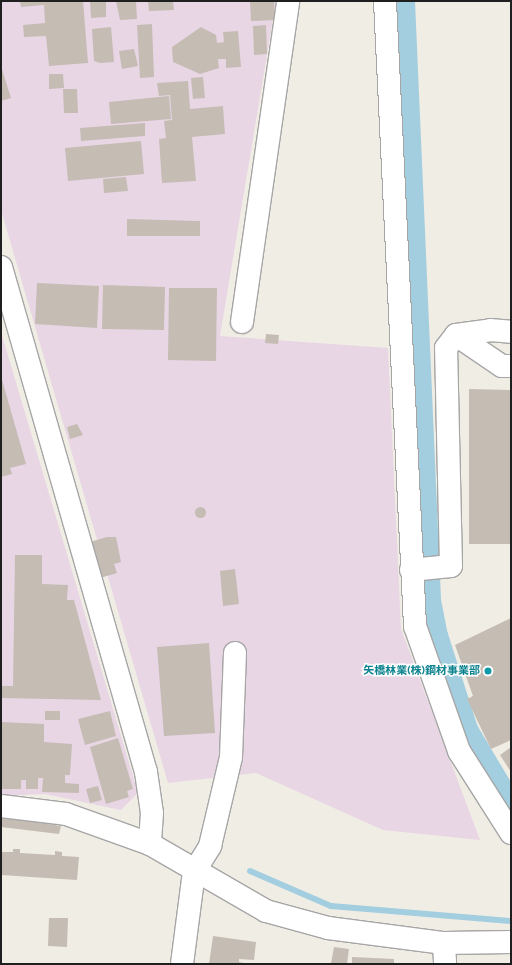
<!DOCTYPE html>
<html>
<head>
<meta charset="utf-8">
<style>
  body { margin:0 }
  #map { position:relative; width:512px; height:965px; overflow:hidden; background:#f0ede5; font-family:Raleway,"Noto Sans JP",sans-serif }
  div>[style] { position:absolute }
  .industrial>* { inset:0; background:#e9d6e5 }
  .stream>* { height:6px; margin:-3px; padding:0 3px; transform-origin:3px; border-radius:3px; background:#a3cedf }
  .canal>* { height:21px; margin:-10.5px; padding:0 10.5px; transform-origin:10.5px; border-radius:10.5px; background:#a3cedf }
  .building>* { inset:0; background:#c5bcb4 }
  .round { border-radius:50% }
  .roads { filter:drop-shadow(1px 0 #a6a6a6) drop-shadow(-1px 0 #a6a6a6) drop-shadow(0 1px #a6a6a6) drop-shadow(0 -1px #a6a6a6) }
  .minor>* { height:22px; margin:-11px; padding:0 11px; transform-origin:11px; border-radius:11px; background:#fff }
  .dots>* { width:11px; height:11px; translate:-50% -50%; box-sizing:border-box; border:2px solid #fff; border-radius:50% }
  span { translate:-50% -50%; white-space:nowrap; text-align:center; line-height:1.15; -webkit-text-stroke:3px #fff; paint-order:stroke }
  .culture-label { font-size:11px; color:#0d838f; font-weight:700 }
  .right { translate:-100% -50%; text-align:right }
  .frame { position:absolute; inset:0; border:2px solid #1f1f1f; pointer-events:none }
</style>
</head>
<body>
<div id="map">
  <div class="industrial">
    <div style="clip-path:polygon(1px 1px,276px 1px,220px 336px,388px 348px,401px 629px,480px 840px,383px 830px,256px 773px,168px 783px,1px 210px)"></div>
    <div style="clip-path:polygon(1px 332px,138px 793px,121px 810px,45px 794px,1px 796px)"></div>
  </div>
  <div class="stream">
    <div style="left:250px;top:871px;width:88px;rotate:23.4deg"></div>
    <div style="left:331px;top:906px;width:181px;rotate:4.8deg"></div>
  </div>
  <div class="canal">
    <div style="left:404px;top:1px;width:600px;rotate:87.51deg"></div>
    <div style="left:430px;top:600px;width:36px;rotate:79deg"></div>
    <div style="left:437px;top:635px;width:99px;rotate:72.3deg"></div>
    <div style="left:467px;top:729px;width:86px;rotate:59.3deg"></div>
  </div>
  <div class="building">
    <div style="clip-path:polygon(20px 1px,83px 1px,88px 63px,49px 66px,46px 36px,24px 37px,23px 25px,45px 23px,44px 5px,21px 7px)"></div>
    <div style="clip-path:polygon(90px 1px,106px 1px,106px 17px,91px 18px)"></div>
    <div style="clip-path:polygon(116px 1px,136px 1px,137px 19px,120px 20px)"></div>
    <div style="clip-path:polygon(148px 1px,173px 1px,174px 10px,149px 11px)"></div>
    <div style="clip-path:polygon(250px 1px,274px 1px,275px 20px,251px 21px)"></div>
    <div style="clip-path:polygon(152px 24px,154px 77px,140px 78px,137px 25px)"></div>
    <div style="clip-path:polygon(266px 25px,267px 54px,254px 55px,253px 26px)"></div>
    <div style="clip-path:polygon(111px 27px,114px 62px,100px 63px,94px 61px,92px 29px)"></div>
    <div style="clip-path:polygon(201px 27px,216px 35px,217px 43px,224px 42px,223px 32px,238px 31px,241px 67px,226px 68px,226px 59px,218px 59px,219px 68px,200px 74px,173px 62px,172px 47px)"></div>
    <div style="clip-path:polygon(134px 49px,138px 66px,122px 69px,119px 51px)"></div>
    <div style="clip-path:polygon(1px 66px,11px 98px,1px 101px)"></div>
    <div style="clip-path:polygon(49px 74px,63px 74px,64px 88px,49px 89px)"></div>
    <div style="clip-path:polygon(203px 77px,205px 98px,193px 99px,191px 78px)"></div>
    <div style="clip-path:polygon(188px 81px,190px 109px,223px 106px,225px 134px,192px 137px,196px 181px,162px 183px,159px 139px,166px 138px,164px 121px,172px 120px,170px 95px,159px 96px,157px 83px)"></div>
    <div style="clip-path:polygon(63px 89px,77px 89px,78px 113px,64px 113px)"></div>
    <div style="clip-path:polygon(169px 96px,171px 119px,111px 124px,109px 102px)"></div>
    <div style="clip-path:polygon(145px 123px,145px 136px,81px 141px,80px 128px)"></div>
    <div style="clip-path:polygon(141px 141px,144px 174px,68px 181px,65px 148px)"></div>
    <div style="clip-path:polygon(126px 177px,128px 191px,104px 193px,103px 179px)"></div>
    <div style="clip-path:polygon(127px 219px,200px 221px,200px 236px,127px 236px)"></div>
    <div style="clip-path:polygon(37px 283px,99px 286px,97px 328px,35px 324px)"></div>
    <div style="clip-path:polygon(103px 285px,165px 287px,164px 330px,102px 329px)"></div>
    <div style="clip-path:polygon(169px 288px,217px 288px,216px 361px,168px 360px)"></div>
    <div style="clip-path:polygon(266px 334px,279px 335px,278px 344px,265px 343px)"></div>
    <div style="clip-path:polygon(1px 376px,26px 464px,10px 468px,12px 474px,1px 477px)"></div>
    <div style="clip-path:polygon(469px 389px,511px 390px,511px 544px,469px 544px)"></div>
    <div style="clip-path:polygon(77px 424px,83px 435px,70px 439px,67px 427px)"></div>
    <div class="round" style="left:194.5px;top:506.5px;width:11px;height:11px"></div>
    <div style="clip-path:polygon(107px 537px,116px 537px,121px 562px,114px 564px,117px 573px,100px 578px,90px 542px)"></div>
    <div style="clip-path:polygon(15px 555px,42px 555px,42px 584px,68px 585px,67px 600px,74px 600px,101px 700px,1px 698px,1px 686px,13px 686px)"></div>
    <div style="clip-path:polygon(235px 569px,239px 604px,223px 606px,220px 571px)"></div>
    <div style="clip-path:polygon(511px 618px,511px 740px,491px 749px,467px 699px,473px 696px,455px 645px)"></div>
    <div style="clip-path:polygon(209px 643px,215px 733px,164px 736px,157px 647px)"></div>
    <div style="clip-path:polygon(45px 711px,60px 711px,60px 720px,45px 720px)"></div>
    <div style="clip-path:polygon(110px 711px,116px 736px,85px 745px,78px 719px)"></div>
    <div style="clip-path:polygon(1px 722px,44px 724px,44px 742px,72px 744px,70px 775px,65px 775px,65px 783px,79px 784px,79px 793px,42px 792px,43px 778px,38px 778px,38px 789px,26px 789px,26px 780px,21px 780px,21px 789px,1px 789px)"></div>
    <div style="clip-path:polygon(118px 738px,133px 789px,127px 791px,129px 797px,106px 804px,90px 747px)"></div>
    <div style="clip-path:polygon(511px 747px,511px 772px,500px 755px)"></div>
    <div style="clip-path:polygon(98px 786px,102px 800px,90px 803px,86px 789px)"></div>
    <div style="clip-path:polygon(11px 818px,61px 826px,59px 834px,1px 827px,1px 819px)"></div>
    <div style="clip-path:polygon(13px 849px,20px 849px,20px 853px,55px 855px,55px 851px,62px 852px,62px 856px,79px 857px,77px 880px,1px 875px,1px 852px,13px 852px)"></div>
    <div style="clip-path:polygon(49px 918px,68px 918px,67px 947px,48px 946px)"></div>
    <div style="clip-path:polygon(213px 936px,256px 942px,254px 960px,239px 959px,239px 962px,248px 964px,209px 964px)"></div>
    <div style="clip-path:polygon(334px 947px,349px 949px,347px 964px,331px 963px)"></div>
    <div style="clip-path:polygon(352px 957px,394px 959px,394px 964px,352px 964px)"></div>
  </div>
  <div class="roads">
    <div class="minor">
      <div style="left:385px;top:1px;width:626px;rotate:87.25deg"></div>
      <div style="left:415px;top:626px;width:133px;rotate:70.6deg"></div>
      <div style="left:459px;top:751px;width:97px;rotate:57.6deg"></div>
      <div style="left:1px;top:267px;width:525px;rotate:73.98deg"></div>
      <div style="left:146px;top:772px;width:41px;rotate:81.7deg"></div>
      <div style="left:152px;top:813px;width:31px;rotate:94deg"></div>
      <div style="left:242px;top:322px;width:324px;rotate:-81.8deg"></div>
      <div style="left:456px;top:335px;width:34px;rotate:-8deg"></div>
      <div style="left:490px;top:330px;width:21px;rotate:5deg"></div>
      <div style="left:411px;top:570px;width:40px;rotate:-5.7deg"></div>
      <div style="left:451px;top:566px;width:218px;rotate:-91.3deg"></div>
      <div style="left:446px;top:348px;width:16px;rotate:-52deg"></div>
      <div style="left:456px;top:335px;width:55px;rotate:34deg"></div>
      <div style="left:502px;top:366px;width:9px"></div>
      <div style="left:1px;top:806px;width:65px;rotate:7deg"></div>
      <div style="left:66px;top:814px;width:89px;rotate:19.7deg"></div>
      <div style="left:150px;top:844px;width:134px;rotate:30deg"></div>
      <div style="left:266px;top:911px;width:64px;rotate:15.3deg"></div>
      <div style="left:328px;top:928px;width:117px;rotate:7.4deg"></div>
      <div style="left:444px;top:943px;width:67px;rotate:-0.9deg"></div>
      <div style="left:444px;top:943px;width:21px;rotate:87deg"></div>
      <div style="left:182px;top:964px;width:93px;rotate:-82.6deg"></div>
      <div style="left:194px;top:872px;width:31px;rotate:-58deg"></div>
      <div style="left:210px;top:846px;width:91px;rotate:-76.7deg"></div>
      <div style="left:231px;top:757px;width:104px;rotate:-87.8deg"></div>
    </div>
  </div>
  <div class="dots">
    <div style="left:488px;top:671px;background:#0f9aa8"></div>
  </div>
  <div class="culture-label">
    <span class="right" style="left:480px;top:671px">矢橋林業(株)鋼材事業部</span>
  </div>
  <div class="frame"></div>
</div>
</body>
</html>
